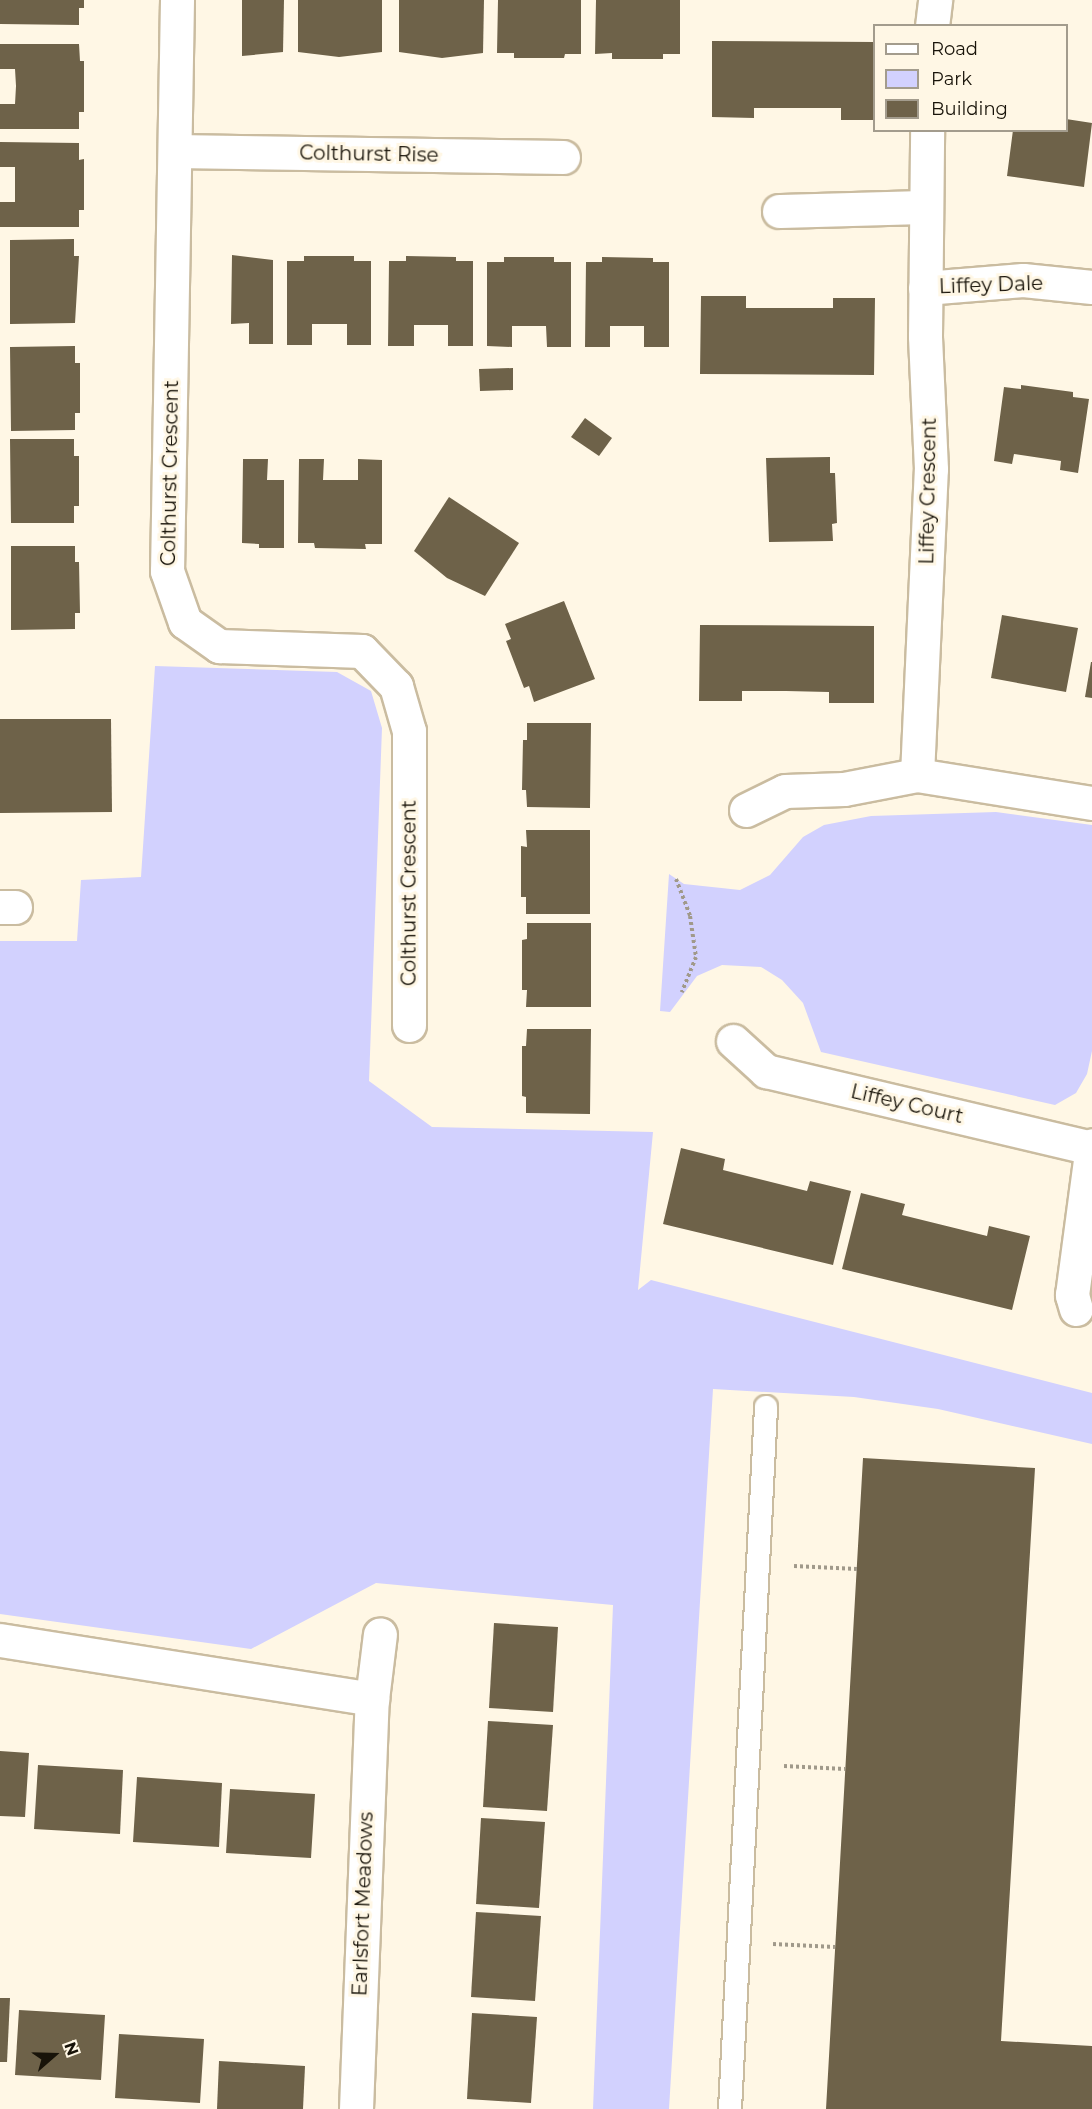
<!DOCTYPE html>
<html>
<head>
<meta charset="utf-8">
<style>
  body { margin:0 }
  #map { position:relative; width:1092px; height:2109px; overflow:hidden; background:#fff7e5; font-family:Montserrat,sans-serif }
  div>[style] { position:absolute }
  .green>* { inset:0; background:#d2d1fe }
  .building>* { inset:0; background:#6e6249 }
  .path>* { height:4px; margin-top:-2px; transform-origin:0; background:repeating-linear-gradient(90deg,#a0998a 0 3px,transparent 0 6px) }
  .roads { filter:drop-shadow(2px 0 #cabca0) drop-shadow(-2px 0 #cabca0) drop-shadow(0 2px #cabca0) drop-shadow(0 -2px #cabca0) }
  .lane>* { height:22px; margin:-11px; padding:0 11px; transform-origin:11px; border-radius:11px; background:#fff }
  .street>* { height:33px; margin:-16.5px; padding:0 16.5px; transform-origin:16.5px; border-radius:16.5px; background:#fff }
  span { translate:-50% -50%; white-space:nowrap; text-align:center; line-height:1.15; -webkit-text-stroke:6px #fff7e5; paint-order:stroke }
  .street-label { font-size:20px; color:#181309 }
  .legend { position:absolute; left:873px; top:24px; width:195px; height:108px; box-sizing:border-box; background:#fff7e5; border:2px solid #a39c8d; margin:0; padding:8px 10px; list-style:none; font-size:18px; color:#181309 }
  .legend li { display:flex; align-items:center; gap:12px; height:30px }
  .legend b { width:30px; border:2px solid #a39c8d }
  .north { position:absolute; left:24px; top:2025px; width:60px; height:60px; -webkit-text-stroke:4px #fff7e5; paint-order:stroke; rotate:70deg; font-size:16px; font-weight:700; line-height:24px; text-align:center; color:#181309 }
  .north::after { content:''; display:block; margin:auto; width:21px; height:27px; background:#181309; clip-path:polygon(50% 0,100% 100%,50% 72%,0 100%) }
</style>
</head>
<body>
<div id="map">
  <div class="green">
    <div style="clip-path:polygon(155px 666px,337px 672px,371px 691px,382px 728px,369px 1081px,432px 1127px,653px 1132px,638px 1290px,651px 1280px,1092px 1393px,1092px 1444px,938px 1409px,854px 1397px,713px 1389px,669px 2109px,593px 2109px,613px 1605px,376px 1583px,251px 1649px,0 1614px,0 941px,77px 941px,81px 880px,141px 877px)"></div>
    <div style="clip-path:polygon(996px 812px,1092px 825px,1092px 1051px,1087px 1074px,1076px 1093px,1055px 1105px,821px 1052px,803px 1003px,782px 980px,761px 967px,722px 965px,697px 976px,670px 1012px,660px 1011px,669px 874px,684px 884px,740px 890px,770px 875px,803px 837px,824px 825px,871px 816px)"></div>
  </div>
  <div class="building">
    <div style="clip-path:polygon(0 0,84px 0,84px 8px,79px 8px,79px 25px,0 24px)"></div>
    <div style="clip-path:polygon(242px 0,284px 0,283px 52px,242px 56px)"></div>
    <div style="clip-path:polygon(298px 0,382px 0,382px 52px,339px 57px,298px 52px)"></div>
    <div style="clip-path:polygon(399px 0,484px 0,483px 53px,442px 58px,399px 52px)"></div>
    <div style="clip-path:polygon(498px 0,581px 0,581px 54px,565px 54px,564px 58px,514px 58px,514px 53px,497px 53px)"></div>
    <div style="clip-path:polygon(596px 0,680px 0,680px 54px,663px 54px,663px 59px,612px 59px,612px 53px,595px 54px)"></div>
    <div style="clip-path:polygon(712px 41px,874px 42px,874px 120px,841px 120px,841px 108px,754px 108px,754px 118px,712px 117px)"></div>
    <div style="clip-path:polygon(0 44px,79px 44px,80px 61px,84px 61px,84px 112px,79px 112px,79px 129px,0 129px,0 104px,15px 104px,16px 86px,15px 69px,0 69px)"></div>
    <div style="clip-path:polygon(1066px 119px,1092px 123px,1084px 187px,1007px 176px,1013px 130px,1066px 130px)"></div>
    <div style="clip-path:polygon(0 142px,79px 143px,79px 160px,84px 159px,84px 210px,79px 210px,79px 227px,0 227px,0 202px,15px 202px,15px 167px,0 167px)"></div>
    <div style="clip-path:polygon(74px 239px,74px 256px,79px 256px,75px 323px,10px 324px,10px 240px)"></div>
    <div style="clip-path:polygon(232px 255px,273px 260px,273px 344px,249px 344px,249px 323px,231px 324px)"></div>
    <div style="clip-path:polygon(304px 256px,354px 256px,354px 261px,371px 261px,371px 345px,347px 345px,347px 324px,312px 324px,312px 345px,287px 345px,287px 261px,304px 261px)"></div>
    <div style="clip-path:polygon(406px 256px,456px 257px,456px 261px,473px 261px,473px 346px,448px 346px,448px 325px,414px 325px,414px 346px,388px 346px,389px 261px,406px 261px)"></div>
    <div style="clip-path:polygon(504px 257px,554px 257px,554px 262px,571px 262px,571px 347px,547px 347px,546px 326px,512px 326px,512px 347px,487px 346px,487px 262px,504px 262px)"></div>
    <div style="clip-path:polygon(602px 257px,653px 258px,653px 262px,669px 262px,669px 347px,644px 347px,644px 326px,610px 326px,610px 347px,585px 347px,586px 262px,602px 262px)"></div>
    <div style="clip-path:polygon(701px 296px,746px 296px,746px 308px,833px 308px,833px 298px,875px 298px,874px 375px,700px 374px)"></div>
    <div style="clip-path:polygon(75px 346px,75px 363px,80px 363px,80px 413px,75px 413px,75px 430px,11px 431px,10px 347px)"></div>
    <div style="clip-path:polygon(513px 368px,513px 390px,480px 391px,479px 369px)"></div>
    <div style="clip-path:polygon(1021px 385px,1073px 392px,1073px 397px,1089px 399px,1078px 473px,1060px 470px,1061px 461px,1014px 454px,1012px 464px,994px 461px,1004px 387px,1021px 389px)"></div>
    <div style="clip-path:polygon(585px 418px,612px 438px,599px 456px,571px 437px)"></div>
    <div style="clip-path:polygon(10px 439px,74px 439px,74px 456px,79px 456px,79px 506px,74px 506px,74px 523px,11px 523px)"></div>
    <div style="clip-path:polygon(830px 457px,830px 473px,835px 473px,837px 523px,832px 524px,833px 541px,769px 542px,766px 458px)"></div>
    <div style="clip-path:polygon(243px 459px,268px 459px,267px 480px,284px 480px,284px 548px,259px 548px,259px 544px,242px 543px)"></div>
    <div style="clip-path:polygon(299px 459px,324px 459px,323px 480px,358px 480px,358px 459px,382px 460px,382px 544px,365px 544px,366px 549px,315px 548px,314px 543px,298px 543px)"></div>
    <div style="clip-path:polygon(449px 497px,519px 543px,485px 596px,447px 578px,414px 551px)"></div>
    <div style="clip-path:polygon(11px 546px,75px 546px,75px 562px,79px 562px,80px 613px,75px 613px,75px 629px,11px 630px)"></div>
    <div style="clip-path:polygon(564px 601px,595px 679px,534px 702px,529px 686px,524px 688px,506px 641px,511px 639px,505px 624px)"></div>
    <div style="clip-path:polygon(1002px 615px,1078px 628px,1066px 692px,991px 678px)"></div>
    <div style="clip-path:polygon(700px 625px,874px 626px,874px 703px,829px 703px,829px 692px,786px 691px,742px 691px,742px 701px,699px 701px)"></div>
    <div style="clip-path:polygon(1091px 662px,1092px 662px,1092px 698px,1085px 697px)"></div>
    <div style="clip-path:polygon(0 719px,111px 719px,112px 812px,0 813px)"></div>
    <div style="clip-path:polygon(527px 723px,591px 723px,590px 808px,527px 807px,526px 790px,522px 790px,523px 740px,527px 740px)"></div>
    <div style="clip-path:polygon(526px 830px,590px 830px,590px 914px,526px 914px,526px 897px,521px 897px,521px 846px,527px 847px)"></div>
    <div style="clip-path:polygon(527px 923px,591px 923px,591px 1007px,526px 1007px,527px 990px,522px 990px,522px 940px,527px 939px)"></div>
    <div style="clip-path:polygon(527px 1029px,591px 1029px,590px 1114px,526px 1113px,526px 1097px,522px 1096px,522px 1046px,526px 1046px)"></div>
    <div style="clip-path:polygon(681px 1148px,725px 1159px,723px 1170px,807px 1191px,810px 1181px,851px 1191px,833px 1265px,663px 1224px)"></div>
    <div style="clip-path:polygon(861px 1193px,905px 1204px,902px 1215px,987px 1236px,989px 1226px,1030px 1236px,1012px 1310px,842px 1269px)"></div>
    <div style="clip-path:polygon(863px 1458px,1035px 1468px,1001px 2041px,1092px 2046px,1092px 2109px,826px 2109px)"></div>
    <div style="clip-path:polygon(494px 1623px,558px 1627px,553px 1712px,489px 1708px)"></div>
    <div style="clip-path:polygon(488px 1721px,553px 1725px,547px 1811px,483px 1807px)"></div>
    <div style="clip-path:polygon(0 1751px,29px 1753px,25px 1817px,0 1816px)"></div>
    <div style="clip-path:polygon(38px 1765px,123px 1770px,120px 1834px,34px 1829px)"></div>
    <div style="clip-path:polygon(137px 1777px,222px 1783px,219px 1847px,133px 1842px)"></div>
    <div style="clip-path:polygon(230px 1789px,315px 1794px,311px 1858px,226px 1853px)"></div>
    <div style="clip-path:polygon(481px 1818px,545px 1822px,539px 1908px,476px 1904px)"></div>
    <div style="clip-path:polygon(476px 1912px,541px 1916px,535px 2001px,471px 1997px)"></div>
    <div style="clip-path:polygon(0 1998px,10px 1998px,7px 2062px,0 2062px)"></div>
    <div style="clip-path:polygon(19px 2010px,105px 2015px,101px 2080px,15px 2075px)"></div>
    <div style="clip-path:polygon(472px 2013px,537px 2017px,531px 2103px,467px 2099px)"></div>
    <div style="clip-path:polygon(119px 2034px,204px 2039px,200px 2103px,115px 2098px)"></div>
    <div style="clip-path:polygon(219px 2061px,305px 2066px,303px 2109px,217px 2109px)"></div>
  </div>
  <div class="path">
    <div style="left:676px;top:879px;width:40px;rotate:69deg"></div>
    <div style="left:690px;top:916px;width:41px;rotate:81.7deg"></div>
    <div style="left:696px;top:957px;width:38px;rotate:112deg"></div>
    <div style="left:794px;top:1566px;width:63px;rotate:2.7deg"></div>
    <div style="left:784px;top:1766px;width:61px;rotate:2.8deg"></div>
    <div style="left:773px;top:1944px;width:62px;rotate:2.8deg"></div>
  </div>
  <div class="roads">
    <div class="lane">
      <div style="left:730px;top:2109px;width:703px;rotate:-87.06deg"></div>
    </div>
    <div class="street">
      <div style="left:177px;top:0;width:571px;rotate:91deg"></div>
      <div style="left:167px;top:571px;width:54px;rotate:70.6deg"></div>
      <div style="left:185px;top:622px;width:42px;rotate:35.2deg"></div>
      <div style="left:219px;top:646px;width:143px;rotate:2deg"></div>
      <div style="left:362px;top:651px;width:49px;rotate:45.8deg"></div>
      <div style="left:396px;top:686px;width:47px;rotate:73.9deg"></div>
      <div style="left:409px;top:731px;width:294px;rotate:90deg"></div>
      <div style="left:932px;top:26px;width:26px;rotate:-83deg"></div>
      <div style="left:175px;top:151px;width:388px;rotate:0.9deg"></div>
      <div style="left:779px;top:211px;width:145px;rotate:-1.6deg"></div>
      <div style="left:925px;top:288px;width:98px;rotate:-4.7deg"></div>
      <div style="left:1023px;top:280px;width:69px;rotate:5.8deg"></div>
      <div style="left:917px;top:775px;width:306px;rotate:-87.4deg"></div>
      <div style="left:931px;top:469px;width:133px;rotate:-92.6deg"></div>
      <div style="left:925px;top:336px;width:206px;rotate:-89.4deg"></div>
      <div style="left:746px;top:810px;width:43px;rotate:-26deg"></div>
      <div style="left:785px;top:791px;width:59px;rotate:-1.9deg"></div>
      <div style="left:844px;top:789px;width:74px;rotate:-10.9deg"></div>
      <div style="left:917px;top:775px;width:177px;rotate:9.1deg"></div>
      <div style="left:0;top:907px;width:15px"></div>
      <div style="left:733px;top:1041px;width:45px;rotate:42.3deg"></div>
      <div style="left:766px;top:1071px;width:334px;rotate:13.3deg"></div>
      <div style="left:1076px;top:1309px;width:15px;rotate:-106deg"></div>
      <div style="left:1072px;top:1295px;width:151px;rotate:-82.4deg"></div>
      <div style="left:0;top:1640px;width:377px;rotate:9deg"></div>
      <div style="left:356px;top:2109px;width:410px;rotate:-87.8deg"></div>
      <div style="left:372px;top:1699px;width:65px;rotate:-83deg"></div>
    </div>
  </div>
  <div class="street-label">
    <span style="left:369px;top:154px;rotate:1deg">Colthurst Rise</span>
    <span style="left:991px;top:285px;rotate:-2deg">Liffey Dale</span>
    <span style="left:170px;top:473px;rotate:-89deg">Colthurst Crescent</span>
    <span style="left:928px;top:491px;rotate:-89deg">Liffey Crescent</span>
    <span style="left:409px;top:893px;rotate:-90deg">Colthurst Crescent</span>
    <span style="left:907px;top:1104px;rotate:13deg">Liffey Court</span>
    <span style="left:363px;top:1904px;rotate:-88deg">Earlsfort Meadows</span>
  </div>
  <ul class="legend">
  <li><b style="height:8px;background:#fff"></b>Road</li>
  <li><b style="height:16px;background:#d2d1fe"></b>Park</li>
  <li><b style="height:16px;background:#6e6249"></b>Building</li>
  </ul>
  <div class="north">N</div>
</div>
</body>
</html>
